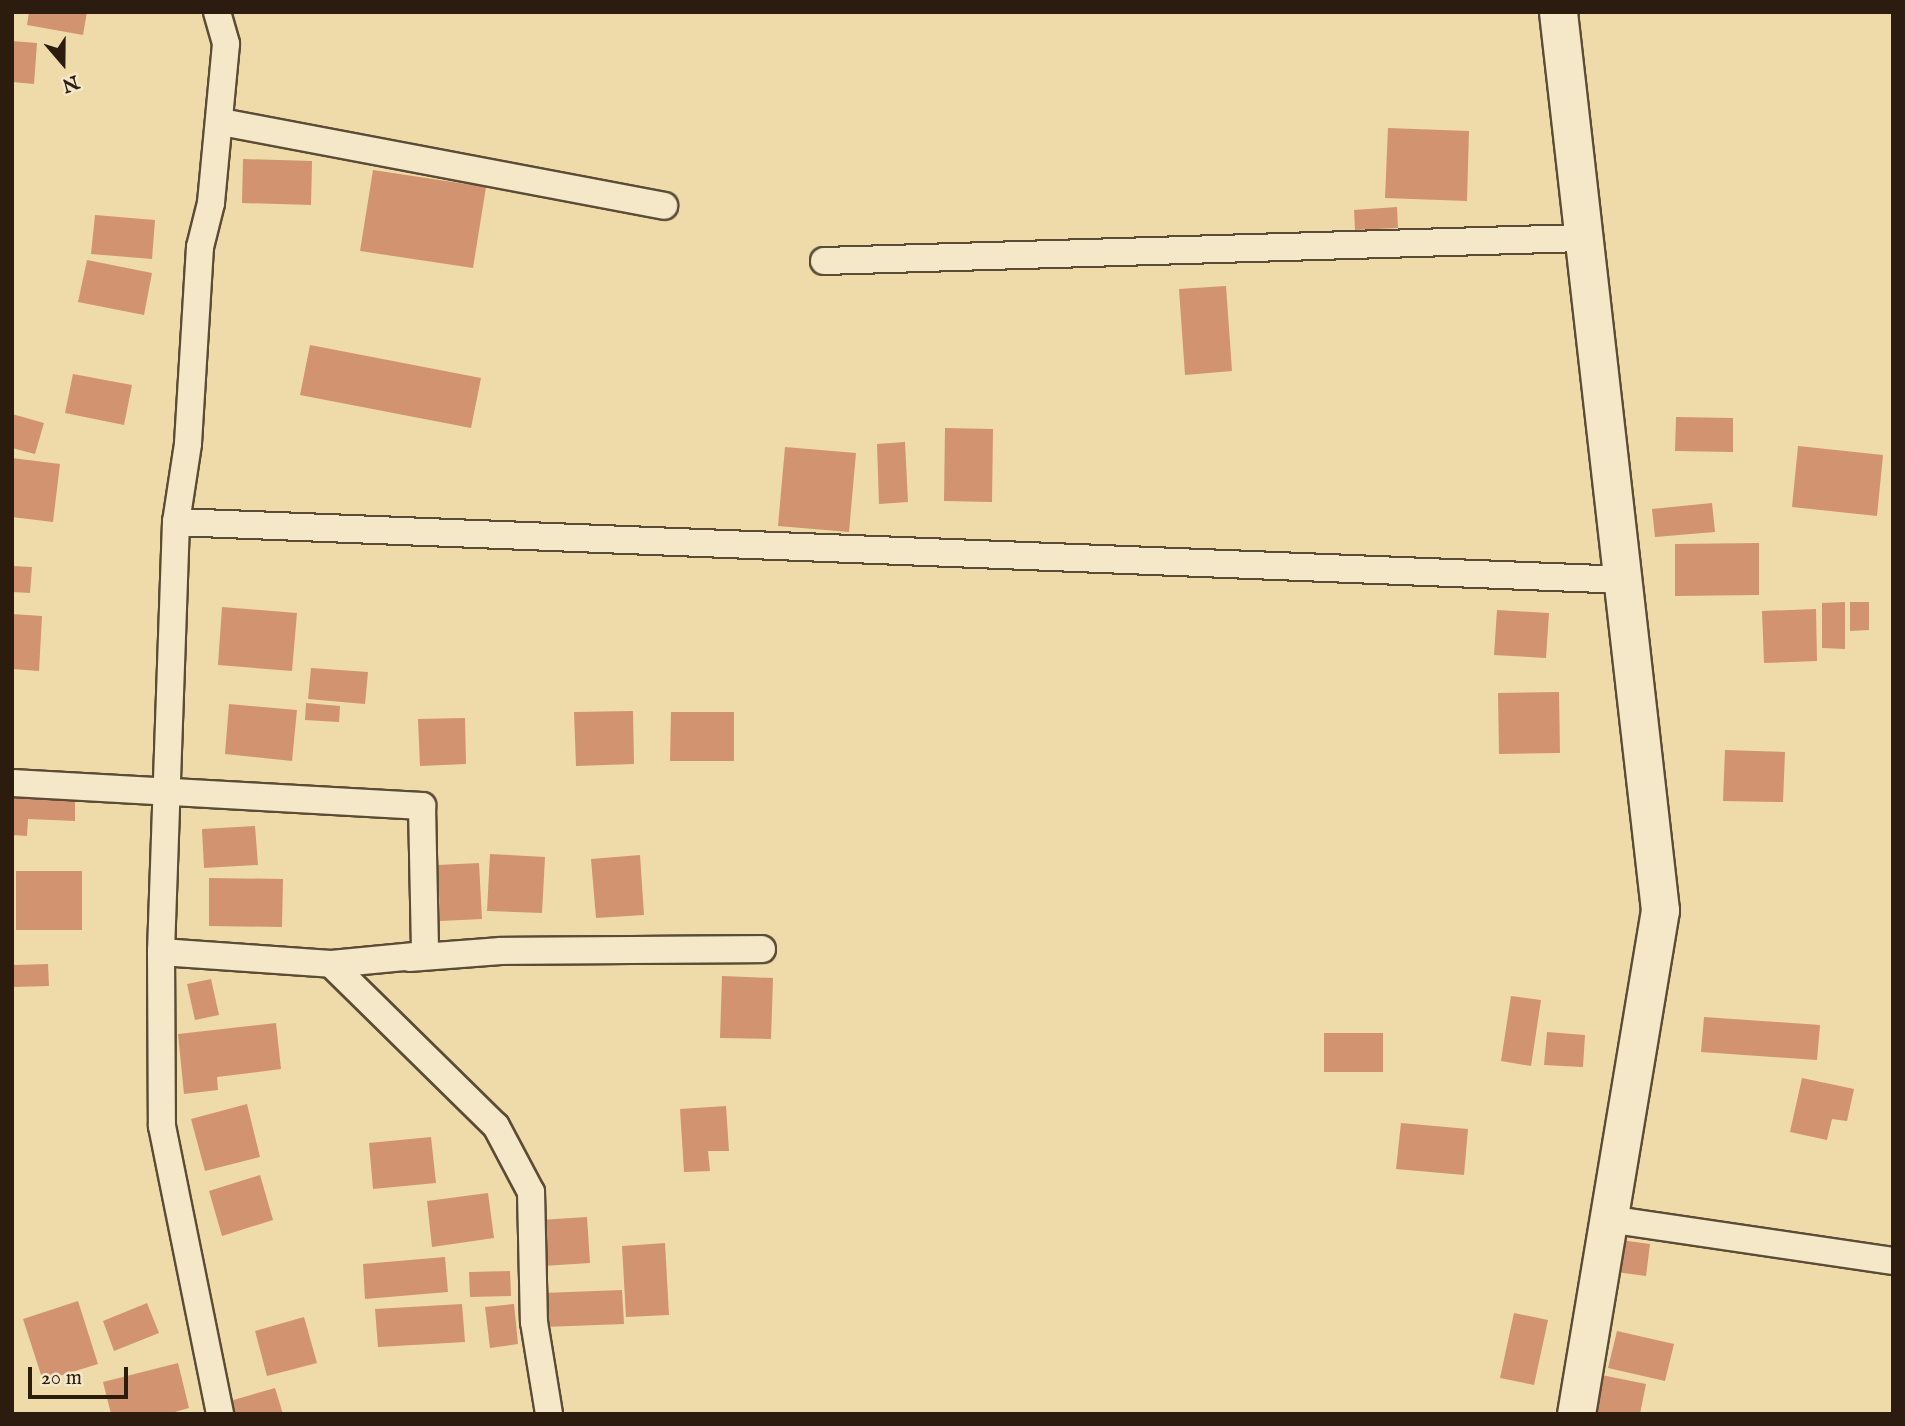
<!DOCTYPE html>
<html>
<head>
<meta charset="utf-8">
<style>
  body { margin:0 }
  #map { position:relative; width:1905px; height:1426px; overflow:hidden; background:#efdbaa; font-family:"IM FELL English",serif }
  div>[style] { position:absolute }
  .building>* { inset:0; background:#d29370 }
  .roads { filter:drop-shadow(2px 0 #5c4c36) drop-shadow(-2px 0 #5c4c36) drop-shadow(0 2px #5c4c36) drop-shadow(0 -2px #5c4c36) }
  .street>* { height:26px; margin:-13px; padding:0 13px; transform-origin:13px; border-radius:13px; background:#f5e8c8 }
  .secondary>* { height:37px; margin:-18.5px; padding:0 18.5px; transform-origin:18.5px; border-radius:18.5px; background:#f5e8c8 }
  span { translate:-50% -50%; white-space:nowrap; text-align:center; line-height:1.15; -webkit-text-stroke:5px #f5e8c8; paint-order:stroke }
  .frame { position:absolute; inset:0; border:14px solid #2b1c0f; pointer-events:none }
  .north { position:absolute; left:28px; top:28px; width:70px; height:70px; -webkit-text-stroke:5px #f5e8c8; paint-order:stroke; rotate:160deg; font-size:19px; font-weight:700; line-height:28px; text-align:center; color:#2b1c0f }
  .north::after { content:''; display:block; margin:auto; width:24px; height:32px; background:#2b1c0f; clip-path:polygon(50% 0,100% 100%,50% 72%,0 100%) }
  .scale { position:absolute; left:28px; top:1367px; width:100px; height:32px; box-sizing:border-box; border:4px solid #2b1c0f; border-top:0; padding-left:9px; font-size:21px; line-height:24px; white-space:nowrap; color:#2b1c0f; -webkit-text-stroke:5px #f5e8c8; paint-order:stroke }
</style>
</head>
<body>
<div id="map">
  <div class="building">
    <div style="clip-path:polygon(29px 12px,87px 12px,83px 35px,27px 25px)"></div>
    <div style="clip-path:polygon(12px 41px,37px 43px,34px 84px,12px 82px)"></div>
    <div style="clip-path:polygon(1388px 128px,1469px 131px,1467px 201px,1385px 198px)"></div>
    <div style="clip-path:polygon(243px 159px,312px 161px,311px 205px,242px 203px)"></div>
    <div style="clip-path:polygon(373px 170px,486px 187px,473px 268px,360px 251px)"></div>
    <div style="clip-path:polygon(1397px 207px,1398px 228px,1355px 230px,1354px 210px)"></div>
    <div style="clip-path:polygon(95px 215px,155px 220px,152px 259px,91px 254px)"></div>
    <div style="clip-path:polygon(87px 260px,152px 273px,144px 315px,78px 302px)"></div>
    <div style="clip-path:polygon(1226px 286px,1232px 371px,1185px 375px,1179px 289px)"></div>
    <div style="clip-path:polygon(310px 345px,481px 378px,471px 428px,300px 395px)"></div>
    <div style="clip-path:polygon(73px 374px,132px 385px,124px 425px,65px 413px)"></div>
    <div style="clip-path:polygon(12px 414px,44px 423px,35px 454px,12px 448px)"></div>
    <div style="clip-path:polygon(1676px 417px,1733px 418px,1733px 452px,1675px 451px)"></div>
    <div style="clip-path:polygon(945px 428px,993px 429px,992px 502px,944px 501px)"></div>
    <div style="clip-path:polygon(905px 442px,908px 502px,879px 504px,877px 444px)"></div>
    <div style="clip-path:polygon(1798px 446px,1883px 455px,1877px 516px,1792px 507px)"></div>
    <div style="clip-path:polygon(785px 447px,856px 453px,849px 532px,778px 526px)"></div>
    <div style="clip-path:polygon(12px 458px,60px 464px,53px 522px,12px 517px)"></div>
    <div style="clip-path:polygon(1712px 503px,1715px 532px,1655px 537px,1652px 509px)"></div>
    <div style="clip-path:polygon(1759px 543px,1759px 595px,1675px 596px,1675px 544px)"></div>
    <div style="clip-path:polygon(12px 566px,32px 567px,30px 593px,12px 592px)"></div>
    <div style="clip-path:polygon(1845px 602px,1845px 649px,1822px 648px,1822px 603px)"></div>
    <div style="clip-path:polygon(1850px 602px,1869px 602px,1869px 630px,1850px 631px)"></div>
    <div style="clip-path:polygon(222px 607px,297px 613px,292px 671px,218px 665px)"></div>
    <div style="clip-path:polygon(1816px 609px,1817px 661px,1764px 663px,1762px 611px)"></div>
    <div style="clip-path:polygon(1497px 610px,1549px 613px,1546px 658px,1494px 655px)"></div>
    <div style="clip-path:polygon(12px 614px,42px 616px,39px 671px,12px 669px)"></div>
    <div style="clip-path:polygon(311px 668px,368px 672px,365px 704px,308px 699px)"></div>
    <div style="clip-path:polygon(1559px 692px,1560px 753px,1499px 754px,1498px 693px)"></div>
    <div style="clip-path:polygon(306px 703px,340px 706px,339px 722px,305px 720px)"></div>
    <div style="clip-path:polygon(229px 704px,297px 710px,292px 761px,225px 754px)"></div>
    <div style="clip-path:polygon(633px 711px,634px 764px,576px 766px,574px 712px)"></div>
    <div style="clip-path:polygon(671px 712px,734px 712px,734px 761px,670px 761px)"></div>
    <div style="clip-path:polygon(465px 718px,466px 764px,420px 766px,418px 719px)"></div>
    <div style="clip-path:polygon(1725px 750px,1785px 752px,1783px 802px,1723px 801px)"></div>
    <div style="clip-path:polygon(12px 793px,75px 796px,75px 821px,28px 819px,27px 836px,12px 835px)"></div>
    <div style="clip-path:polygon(255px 826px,258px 865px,204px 868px,202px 829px)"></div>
    <div style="clip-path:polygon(490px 854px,545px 857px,542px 913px,487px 911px)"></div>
    <div style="clip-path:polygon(640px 855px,644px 915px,596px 918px,591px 859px)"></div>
    <div style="clip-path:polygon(479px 863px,482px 919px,440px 921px,438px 865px)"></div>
    <div style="clip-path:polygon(16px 871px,82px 871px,82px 930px,16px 930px)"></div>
    <div style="clip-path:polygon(209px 878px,283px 879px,282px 927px,209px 926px)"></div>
    <div style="clip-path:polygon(48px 964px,49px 986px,13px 987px,13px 965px)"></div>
    <div style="clip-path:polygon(722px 976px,773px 978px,771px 1039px,720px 1038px)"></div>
    <div style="clip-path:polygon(211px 979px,219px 1015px,195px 1020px,187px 984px)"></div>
    <div style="clip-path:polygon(1511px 996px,1541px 1000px,1531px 1066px,1501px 1061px)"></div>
    <div style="clip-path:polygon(1704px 1017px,1820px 1025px,1817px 1060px,1701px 1052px)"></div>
    <div style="clip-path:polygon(276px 1023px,281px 1069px,217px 1077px,218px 1090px,184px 1094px,178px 1034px)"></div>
    <div style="clip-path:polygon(1547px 1032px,1585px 1035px,1583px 1067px,1544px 1065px)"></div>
    <div style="clip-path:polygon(1324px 1033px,1383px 1033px,1383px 1072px,1324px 1072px)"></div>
    <div style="clip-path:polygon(1802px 1078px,1854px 1089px,1847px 1121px,1832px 1119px,1827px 1140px,1790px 1132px)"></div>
    <div style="clip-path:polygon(247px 1104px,260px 1157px,205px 1171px,191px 1119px)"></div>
    <div style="clip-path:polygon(726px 1106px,729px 1151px,708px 1151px,710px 1171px,684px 1172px,680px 1109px)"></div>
    <div style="clip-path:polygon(1401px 1123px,1468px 1129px,1464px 1175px,1396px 1169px)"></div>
    <div style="clip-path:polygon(431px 1137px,436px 1183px,373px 1189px,369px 1143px)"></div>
    <div style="clip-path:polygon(260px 1175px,273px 1220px,222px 1236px,209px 1191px)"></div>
    <div style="clip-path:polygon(488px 1193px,494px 1238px,432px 1247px,427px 1201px)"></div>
    <div style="clip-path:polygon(587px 1217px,590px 1263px,543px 1266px,540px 1220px)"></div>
    <div style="clip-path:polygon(1606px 1238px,1650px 1244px,1646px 1276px,1601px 1270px)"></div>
    <div style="clip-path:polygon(665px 1243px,669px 1315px,626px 1317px,622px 1246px)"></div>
    <div style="clip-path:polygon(445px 1257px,448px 1292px,365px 1299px,363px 1264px)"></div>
    <div style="clip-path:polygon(510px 1271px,511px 1296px,470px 1297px,469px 1272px)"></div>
    <div style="clip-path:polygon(622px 1290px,624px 1324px,544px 1327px,543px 1293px)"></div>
    <div style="clip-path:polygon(78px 1301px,98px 1364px,43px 1381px,23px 1319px)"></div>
    <div style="clip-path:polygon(147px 1303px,159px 1333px,114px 1351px,103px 1321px)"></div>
    <div style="clip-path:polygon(462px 1304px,465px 1342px,378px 1347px,375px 1309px)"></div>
    <div style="clip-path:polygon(514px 1304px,518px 1344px,490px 1348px,485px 1307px)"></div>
    <div style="clip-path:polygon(1514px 1313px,1548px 1320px,1534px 1385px,1500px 1378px)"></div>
    <div style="clip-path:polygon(304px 1317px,317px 1363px,267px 1376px,255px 1331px)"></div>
    <div style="clip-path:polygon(1617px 1331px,1674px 1344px,1665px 1381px,1608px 1368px)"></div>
    <div style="clip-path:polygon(178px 1363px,189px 1408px,168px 1414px,111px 1414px,103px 1382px)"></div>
    <div style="clip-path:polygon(1587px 1372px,1646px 1384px,1640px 1414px,1585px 1414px)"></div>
    <div style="clip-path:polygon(275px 1388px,283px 1414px,234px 1414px,230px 1401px)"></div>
  </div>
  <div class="roads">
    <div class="street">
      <div style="left:217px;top:12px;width:33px;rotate:74deg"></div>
      <div style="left:226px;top:44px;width:160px;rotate:95.4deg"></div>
      <div style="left:211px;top:203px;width:45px;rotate:104deg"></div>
      <div style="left:200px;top:247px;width:197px;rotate:93.5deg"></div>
      <div style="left:188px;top:444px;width:79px;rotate:98.7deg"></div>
      <div style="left:176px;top:522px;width:430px;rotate:92deg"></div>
      <div style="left:161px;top:952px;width:174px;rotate:89.7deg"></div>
      <div style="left:162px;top:1126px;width:294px;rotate:78.6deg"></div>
      <div style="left:221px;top:122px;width:451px;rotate:10.7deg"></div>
      <div style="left:824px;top:261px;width:757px;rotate:-1.74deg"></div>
      <div style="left:176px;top:522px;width:1451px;rotate:2.29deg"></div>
      <div style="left:12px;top:783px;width:411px;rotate:3.2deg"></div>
      <div style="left:422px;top:806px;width:149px;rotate:88.8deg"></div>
      <div style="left:425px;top:955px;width:94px;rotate:174.5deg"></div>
      <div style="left:161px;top:952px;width:170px;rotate:4deg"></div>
      <div style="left:331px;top:964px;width:231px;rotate:44.5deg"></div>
      <div style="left:496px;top:1126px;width:75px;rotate:62.1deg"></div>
      <div style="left:531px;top:1192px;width:130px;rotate:88.7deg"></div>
      <div style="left:534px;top:1322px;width:93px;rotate:80.7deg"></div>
      <div style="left:409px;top:958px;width:92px;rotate:-4.4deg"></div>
      <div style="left:501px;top:951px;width:261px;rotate:-0.4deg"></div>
      <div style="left:1608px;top:1219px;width:288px;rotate:8.4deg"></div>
    </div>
    <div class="secondary">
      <div style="left:1558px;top:12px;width:904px;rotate:83.52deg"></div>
      <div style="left:1660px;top:910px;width:511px;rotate:99.46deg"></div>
    </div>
  </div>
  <div class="frame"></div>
  <div class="north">N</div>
  <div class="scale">20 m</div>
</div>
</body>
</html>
